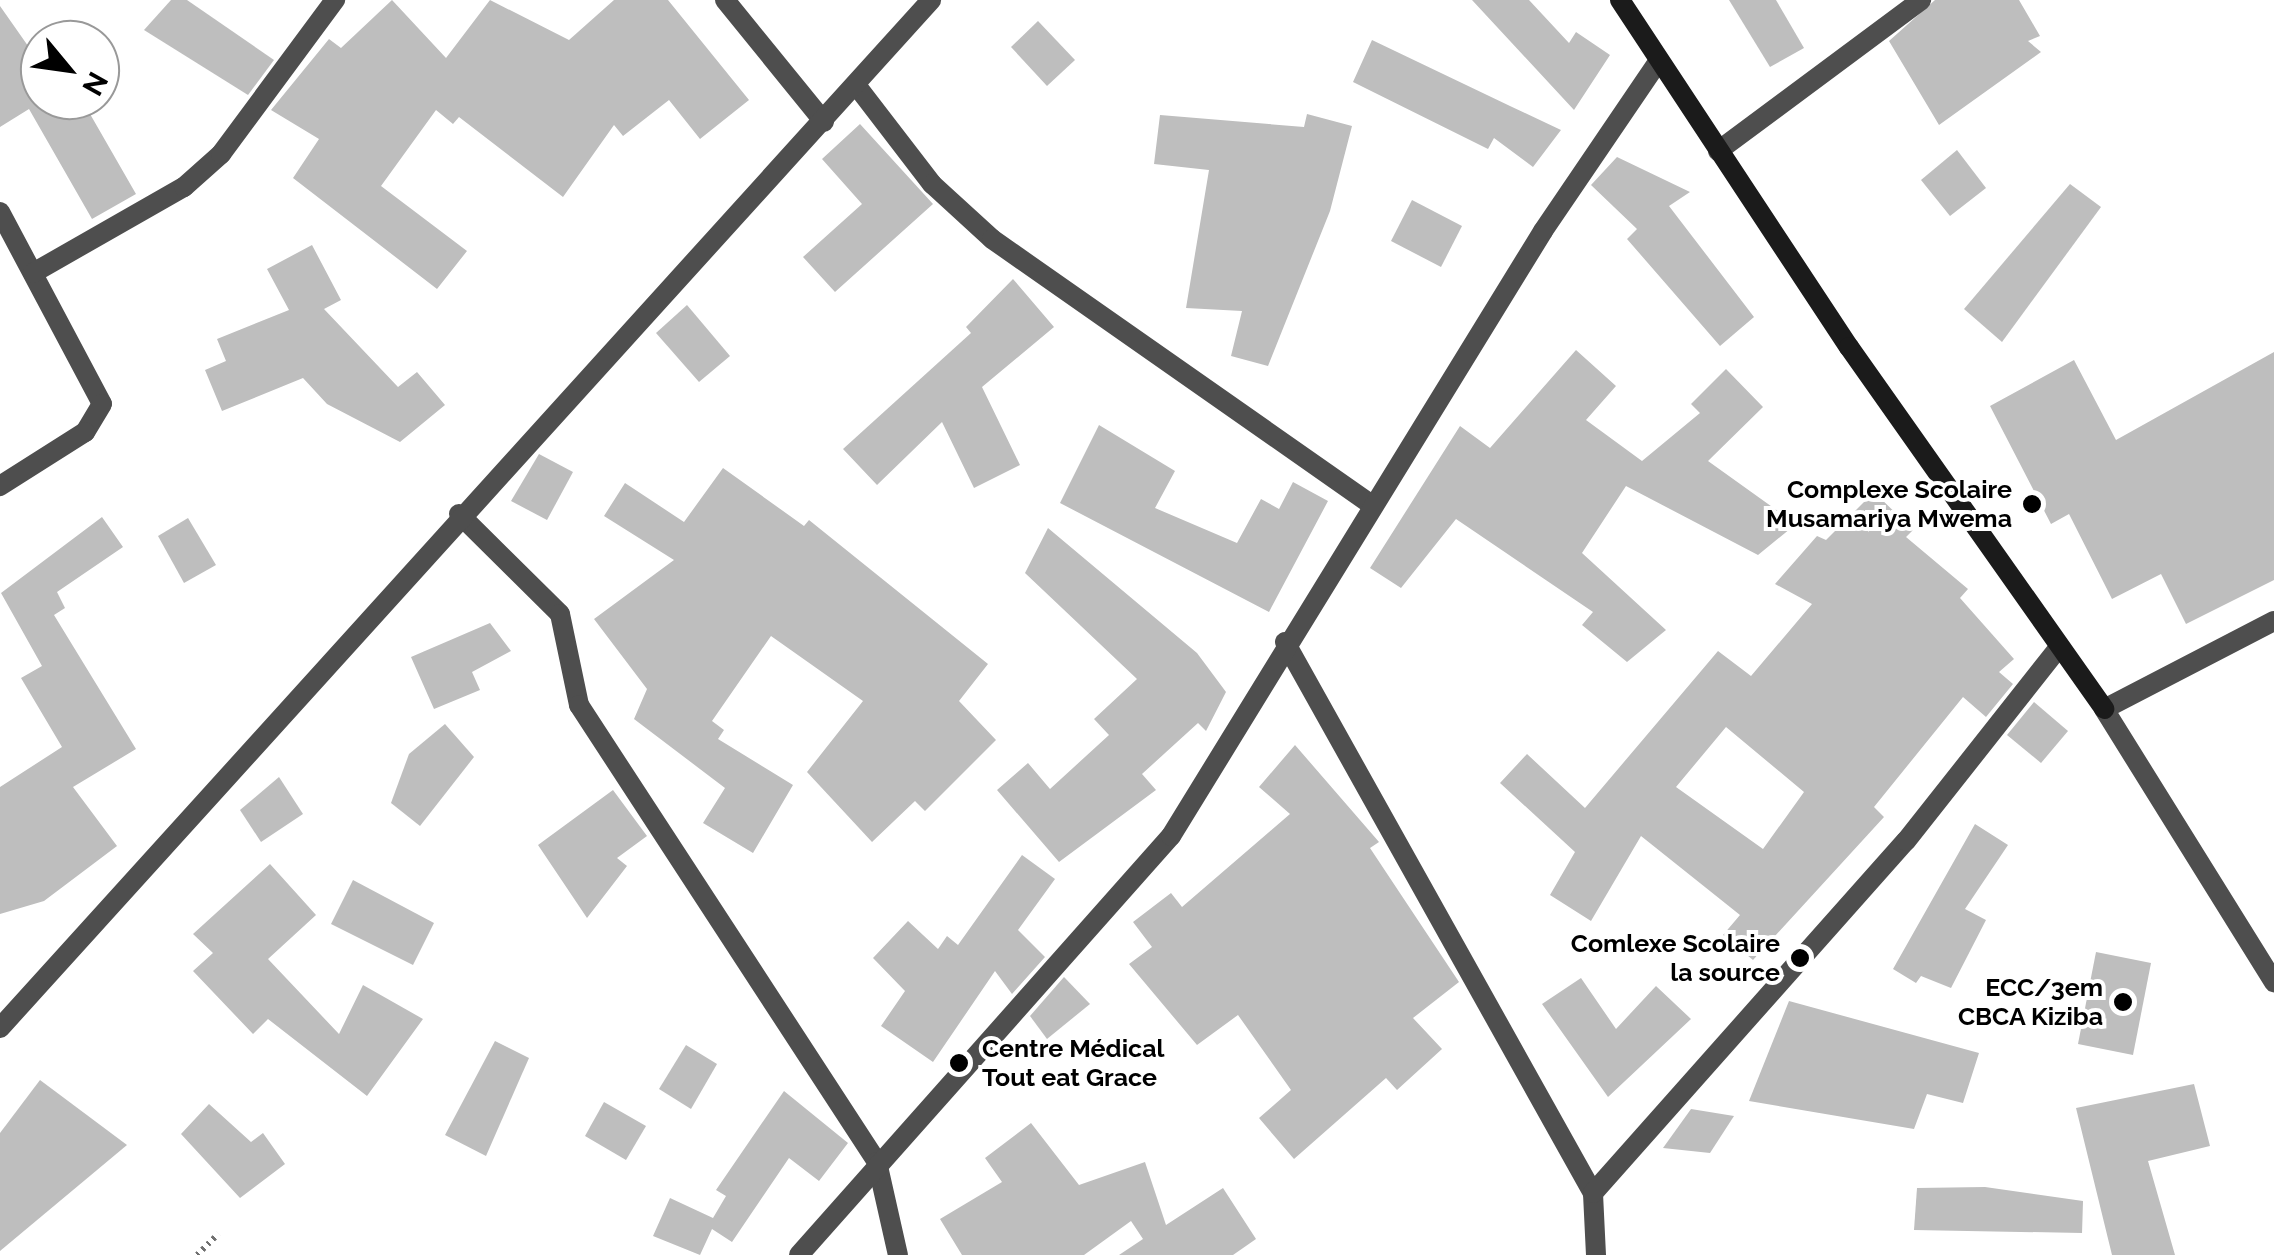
<!DOCTYPE html>
<html>
<head>
<meta charset="utf-8">
<style>
  body { margin:0 }
  #map { position:relative; width:2274px; height:1255px; overflow:hidden; background:#fff; font-family:Raleway,sans-serif }
  div>[style] { position:absolute }
  .building>* { inset:0; background:#bebebe }
  .path>* { height:6px; margin-top:-3px; transform-origin:0; background:repeating-linear-gradient(90deg,#707070 0 2.5px,transparent 0 7.5px) }
  .street>* { height:20px; margin:-10px; padding:0 10px; transform-origin:10px; border-radius:10px; background:#4e4e4e }
  .secondary>* { height:20px; margin:-10px; padding:0 10px; transform-origin:10px; border-radius:10px; background:#1b1b1b }
  .dots>* { width:28px; height:28px; translate:-50% -50%; box-sizing:border-box; border:5px solid #fff; border-radius:50% }
  span { translate:-50% -50%; white-space:nowrap; text-align:center; line-height:1.15; -webkit-text-stroke:8px #fff; paint-order:stroke }
  .poi-label { font-size:25px; color:#000; font-weight:700 }
  .right { translate:-100% -50%; text-align:right }
  .left { translate:0 -50%; text-align:left }
  .north { position:absolute; left:20px; top:20px; width:100px; height:100px; box-sizing:border-box; background:#fff; border:2px solid #999; border-radius:50%; rotate:119deg; font-size:28px; font-weight:700; line-height:40px; text-align:center; color:#000 }
  .north::after { content:''; display:block; margin:auto; width:35px; height:45px; background:#000; clip-path:polygon(50% 0,100% 100%,50% 72%,0 100%) }
</style>
</head>
<body>
<div id="map">
  <div class="building">
    <div style="clip-path:polygon(171px 0,187px 0,274px 60px,248px 95px,144px 30px)"></div>
    <div style="clip-path:polygon(392px 0,446px 58px,490px 0,569px 40px,614px 0,668px 0,749px 100px,700px 139px,669px 100px,623px 136px,614px 125px,563px 197px,459px 117px,453px 124px,436px 110px,381px 186px,467px 251px,437px 289px,293px 178px,319px 139px,271px 110px,329px 39px,341px 48px)"></div>
    <div style="clip-path:polygon(1472px 0,1529px 0,1569px 43px,1576px 32px,1610px 55px,1574px 110px)"></div>
    <div style="clip-path:polygon(1729px 0,1776px 0,1804px 48px,1770px 67px)"></div>
    <div style="clip-path:polygon(1935px 0,2019px 0,2040px 36px,2028px 41px,2041px 52px,1939px 125px,1889px 41px)"></div>
    <div style="clip-path:polygon(0 6px,40px 63px,40px 100px,82px 100px,136px 194px,92px 219px,29px 109px,0 127px)"></div>
    <div style="clip-path:polygon(1038px 21px,1075px 60px,1047px 86px,1011px 47px)"></div>
    <div style="clip-path:polygon(1372px 40px,1510px 106px,1561px 130px,1533px 167px,1494px 138px,1488px 149px,1353px 82px)"></div>
    <div style="clip-path:polygon(1307px 114px,1352px 126px,1330px 211px,1268px 366px,1231px 356px,1242px 311px,1186px 308px,1209px 170px,1154px 164px,1160px 115px,1304px 127px)"></div>
    <div style="clip-path:polygon(860px 124px,933px 204px,835px 292px,803px 257px,862px 204px,822px 159px)"></div>
    <div style="clip-path:polygon(1957px 150px,1986px 188px,1950px 216px,1921px 180px)"></div>
    <div style="clip-path:polygon(1617px 157px,1690px 192px,1669px 206px,1754px 317px,1720px 346px,1627px 239px,1637px 229px,1591px 185px)"></div>
    <div style="clip-path:polygon(2070px 184px,2101px 207px,2002px 342px,1964px 309px)"></div>
    <div style="clip-path:polygon(1412px 200px,1462px 226px,1441px 267px,1391px 241px)"></div>
    <div style="clip-path:polygon(312px 245px,341px 300px,324px 309px,398px 387px,417px 372px,445px 405px,400px 442px,327px 404px,303px 378px,222px 411px,205px 370px,226px 361px,217px 339px,289px 310px,267px 269px)"></div>
    <div style="clip-path:polygon(1013px 279px,1054px 327px,982px 387px,1020px 465px,974px 488px,942px 422px,877px 485px,843px 449px,971px 333px,966px 327px)"></div>
    <div style="clip-path:polygon(687px 305px,730px 356px,699px 382px,656px 333px)"></div>
    <div style="clip-path:polygon(1576px 350px,1616px 386px,1586px 420px,1642px 461px,1700px 413px,1691px 404px,1726px 369px,1763px 407px,1708px 461px,1796px 524px,1758px 555px,1626px 486px,1582px 553px,1666px 630px,1627px 662px,1582px 625px,1593px 612px,1456px 519px,1401px 588px,1370px 568px,1460px 426px,1490px 448px)"></div>
    <div style="clip-path:polygon(2274px 352px,2274px 580px,2186px 624px,2161px 574px,2112px 599px,2069px 514px,2051px 524px,1990px 406px,2074px 360px,2116px 440px)"></div>
    <div style="clip-path:polygon(1099px 425px,1175px 471px,1155px 508px,1237px 543px,1261px 499px,1279px 509px,1293px 482px,1328px 501px,1269px 612px,1060px 503px)"></div>
    <div style="clip-path:polygon(539px 454px,573px 472px,547px 520px,511px 501px)"></div>
    <div style="clip-path:polygon(723px 468px,804px 526px,809px 520px,988px 664px,959px 701px,996px 740px,925px 811px,915px 801px,872px 842px,807px 772px,863px 701px,771px 636px,712px 721px,724px 730px,718px 739px,793px 785px,753px 853px,703px 823px,725px 788px,634px 719px,647px 689px,594px 619px,674px 560px,604px 516px,625px 483px,684px 522px)"></div>
    <div style="clip-path:polygon(evenodd,1874px 492px,1913px 530px,1906px 537px,1968px 589px,1960px 598px,2014px 659px,1999px 672px,2013px 684px,1986px 717px,1963px 697px,1874px 807px,1884px 817px,1753px 960px,1723px 935px,1740px 915px,1641px 836px,1591px 921px,1550px 895px,1575px 852px,1500px 783px,1527px 754px,1585px 808px,1718px 651px,1751px 676px,1812px 604px,1775px 584px,1817px 536px,1826px 540px,1874px 492px,1726px 727px,1804px 792px,1763px 849px,1676px 787px,1726px 727px)"></div>
    <div style="clip-path:polygon(102px 517px,123px 547px,57px 592px,65px 608px,54px 615px,136px 749px,73px 787px,117px 846px,44px 901px,0 914px,0 787px,62px 747px,21px 678px,42px 666px,1px 593px)"></div>
    <div style="clip-path:polygon(188px 518px,216px 565px,184px 583px,158px 536px)"></div>
    <div style="clip-path:polygon(1048px 528px,1197px 653px,1226px 692px,1206px 731px,1198px 723px,1142px 774px,1156px 790px,1059px 862px,997px 790px,1028px 763px,1050px 789px,1109px 735px,1094px 719px,1137px 679px,1025px 573px)"></div>
    <div style="clip-path:polygon(490px 623px,511px 651px,472px 672px,480px 690px,434px 709px,411px 657px)"></div>
    <div style="clip-path:polygon(2034px 702px,2068px 731px,2041px 763px,2007px 735px)"></div>
    <div style="clip-path:polygon(445px 724px,474px 757px,420px 826px,391px 803px,409px 754px)"></div>
    <div style="clip-path:polygon(1295px 745px,1379px 842px,1370px 848px,1459px 982px,1413px 1018px,1442px 1049px,1397px 1090px,1386px 1078px,1294px 1159px,1259px 1118px,1291px 1090px,1238px 1015px,1197px 1045px,1129px 964px,1152px 947px,1133px 922px,1171px 893px,1182px 907px,1290px 814px,1259px 787px)"></div>
    <div style="clip-path:polygon(279px 777px,303px 814px,261px 842px,240px 810px)"></div>
    <div style="clip-path:polygon(613px 790px,647px 836px,617px 858px,627px 866px,587px 918px,538px 845px)"></div>
    <div style="clip-path:polygon(1975px 824px,2008px 845px,1965px 909px,1986px 920px,1951px 988px,1921px 976px,1916px 983px,1893px 969px)"></div>
    <div style="clip-path:polygon(1022px 855px,1055px 879px,1018px 930px,1045px 957px,1012px 994px,995px 971px,933px 1062px,881px 1026px,905px 991px,873px 958px,908px 921px,938px 949px,947px 936px,958px 945px)"></div>
    <div style="clip-path:polygon(270px 864px,316px 915px,268px 959px,339px 1034px,363px 985px,423px 1019px,367px 1096px,268px 1019px,253px 1034px,193px 971px,213px 953px,193px 934px)"></div>
    <div style="clip-path:polygon(353px 880px,434px 923px,413px 965px,331px 924px)"></div>
    <div style="clip-path:polygon(2096px 952px,2151px 963px,2133px 1055px,2078px 1044px)"></div>
    <div style="clip-path:polygon(1064px 977px,1090px 1004px,1047px 1039px,1030px 1016px)"></div>
    <div style="clip-path:polygon(1581px 978px,1616px 1029px,1656px 986px,1691px 1019px,1608px 1097px,1542px 1004px)"></div>
    <div style="clip-path:polygon(1789px 1001px,1979px 1053px,1963px 1103px,1927px 1094px,1914px 1129px,1749px 1101px)"></div>
    <div style="clip-path:polygon(495px 1041px,529px 1058px,486px 1156px,445px 1135px)"></div>
    <div style="clip-path:polygon(686px 1045px,717px 1064px,691px 1109px,659px 1089px)"></div>
    <div style="clip-path:polygon(40px 1080px,127px 1145px,0 1251px,0 1133px)"></div>
    <div style="clip-path:polygon(2194px 1084px,2210px 1146px,2148px 1161px,2175px 1255px,2112px 1255px,2076px 1108px)"></div>
    <div style="clip-path:polygon(784px 1091px,848px 1143px,819px 1181px,789px 1158px,732px 1242px,712px 1229px,700px 1255px,653px 1236px,670px 1198px,713px 1218px,726px 1196px,716px 1190px)"></div>
    <div style="clip-path:polygon(604px 1102px,646px 1126px,626px 1160px,585px 1136px)"></div>
    <div style="clip-path:polygon(209px 1104px,251px 1142px,263px 1133px,285px 1164px,240px 1198px,181px 1134px)"></div>
    <div style="clip-path:polygon(1691px 1109px,1734px 1116px,1710px 1153px,1663px 1148px)"></div>
    <div style="clip-path:polygon(1031px 1123px,1079px 1185px,1145px 1162px,1166px 1225px,1223px 1188px,1256px 1239px,1233px 1255px,1119px 1255px,1143px 1239px,1131px 1221px,1084px 1255px,962px 1255px,940px 1219px,1002px 1182px,985px 1158px)"></div>
    <div style="clip-path:polygon(1985px 1187px,2083px 1201px,2082px 1233px,1914px 1230px,1917px 1188px)"></div>
  </div>
  <div class="path">
    <div style="left:197px;top:1255px;width:30px;rotate:-45deg"></div>
  </div>
  <div class="street">
    <div style="left:725px;top:0;width:157px;rotate:50.9deg"></div>
    <div style="left:856px;top:85px;width:125px;rotate:52.5deg"></div>
    <div style="left:932px;top:184px;width:81px;rotate:42.5deg"></div>
    <div style="left:992px;top:239px;width:462px;rotate:35deg"></div>
    <div style="left:1718px;top:151px;width:253px;rotate:-36.6deg"></div>
    <div style="left:0;top:212px;width:217px;rotate:62deg"></div>
    <div style="left:102px;top:404px;width:33px;rotate:121deg"></div>
    <div style="left:85px;top:432px;width:101px;rotate:147.6deg"></div>
    <div style="left:33px;top:273px;width:174px;rotate:-29.7deg"></div>
    <div style="left:184px;top:187px;width:50px;rotate:-41.7deg"></div>
    <div style="left:221px;top:154px;width:192px;rotate:-53.5deg"></div>
    <div style="left:459px;top:514px;width:142px;rotate:44.7deg"></div>
    <div style="left:560px;top:614px;width:93px;rotate:78.2deg"></div>
    <div style="left:579px;top:705px;width:546px;rotate:56.89deg"></div>
    <div style="left:877px;top:1162px;width:95px;rotate:77.3deg"></div>
    <div style="left:2274px;top:621px;width:191px;rotate:152.6deg"></div>
    <div style="left:2104px;top:709px;width:322px;rotate:58.1deg"></div>
    <div style="left:1285px;top:642px;width:631px;rotate:60.8deg"></div>
    <div style="left:0;top:1028px;width:1387px;rotate:-47.83deg"></div>
    <div style="left:799px;top:1255px;width:560px;rotate:-48.4deg"></div>
    <div style="left:1171px;top:836px;width:710px;rotate:-58.41deg"></div>
    <div style="left:1543px;top:231px;width:203px;rotate:-55.8deg"></div>
    <div style="left:1596px;top:1255px;width:62px;rotate:-92.8deg"></div>
    <div style="left:1593px;top:1193px;width:471px;rotate:-48.4deg"></div>
    <div style="left:1906px;top:841px;width:248px;rotate:-51.7deg"></div>
  </div>
  <div class="secondary">
    <div style="left:1620px;top:0;width:416px;rotate:56.6deg"></div>
    <div style="left:1849px;top:347px;width:443px;rotate:54.8deg"></div>
  </div>
  <div class="dots">
    <div style="left:2032px;top:504px;background:#000"></div>
    <div style="left:1800px;top:958px;background:#000"></div>
    <div style="left:2123px;top:1002px;background:#000"></div>
    <div style="left:959px;top:1063px;background:#000"></div>
  </div>
  <div class="poi-label">
    <span class="right" style="left:2012px;top:504px">Complexe Scolaire<br>Musamariya Mwema</span>
    <span class="right" style="left:1780px;top:958px">Comlexe Scolaire<br>la source</span>
    <span class="right" style="left:2103px;top:1002px">ECC/3em<br>CBCA Kiziba</span>
    <span class="left" style="left:982px;top:1063px">Centre Médical<br>Tout eat Grace</span>
  </div>
  <div class="north">N</div>
</div>
</body>
</html>
